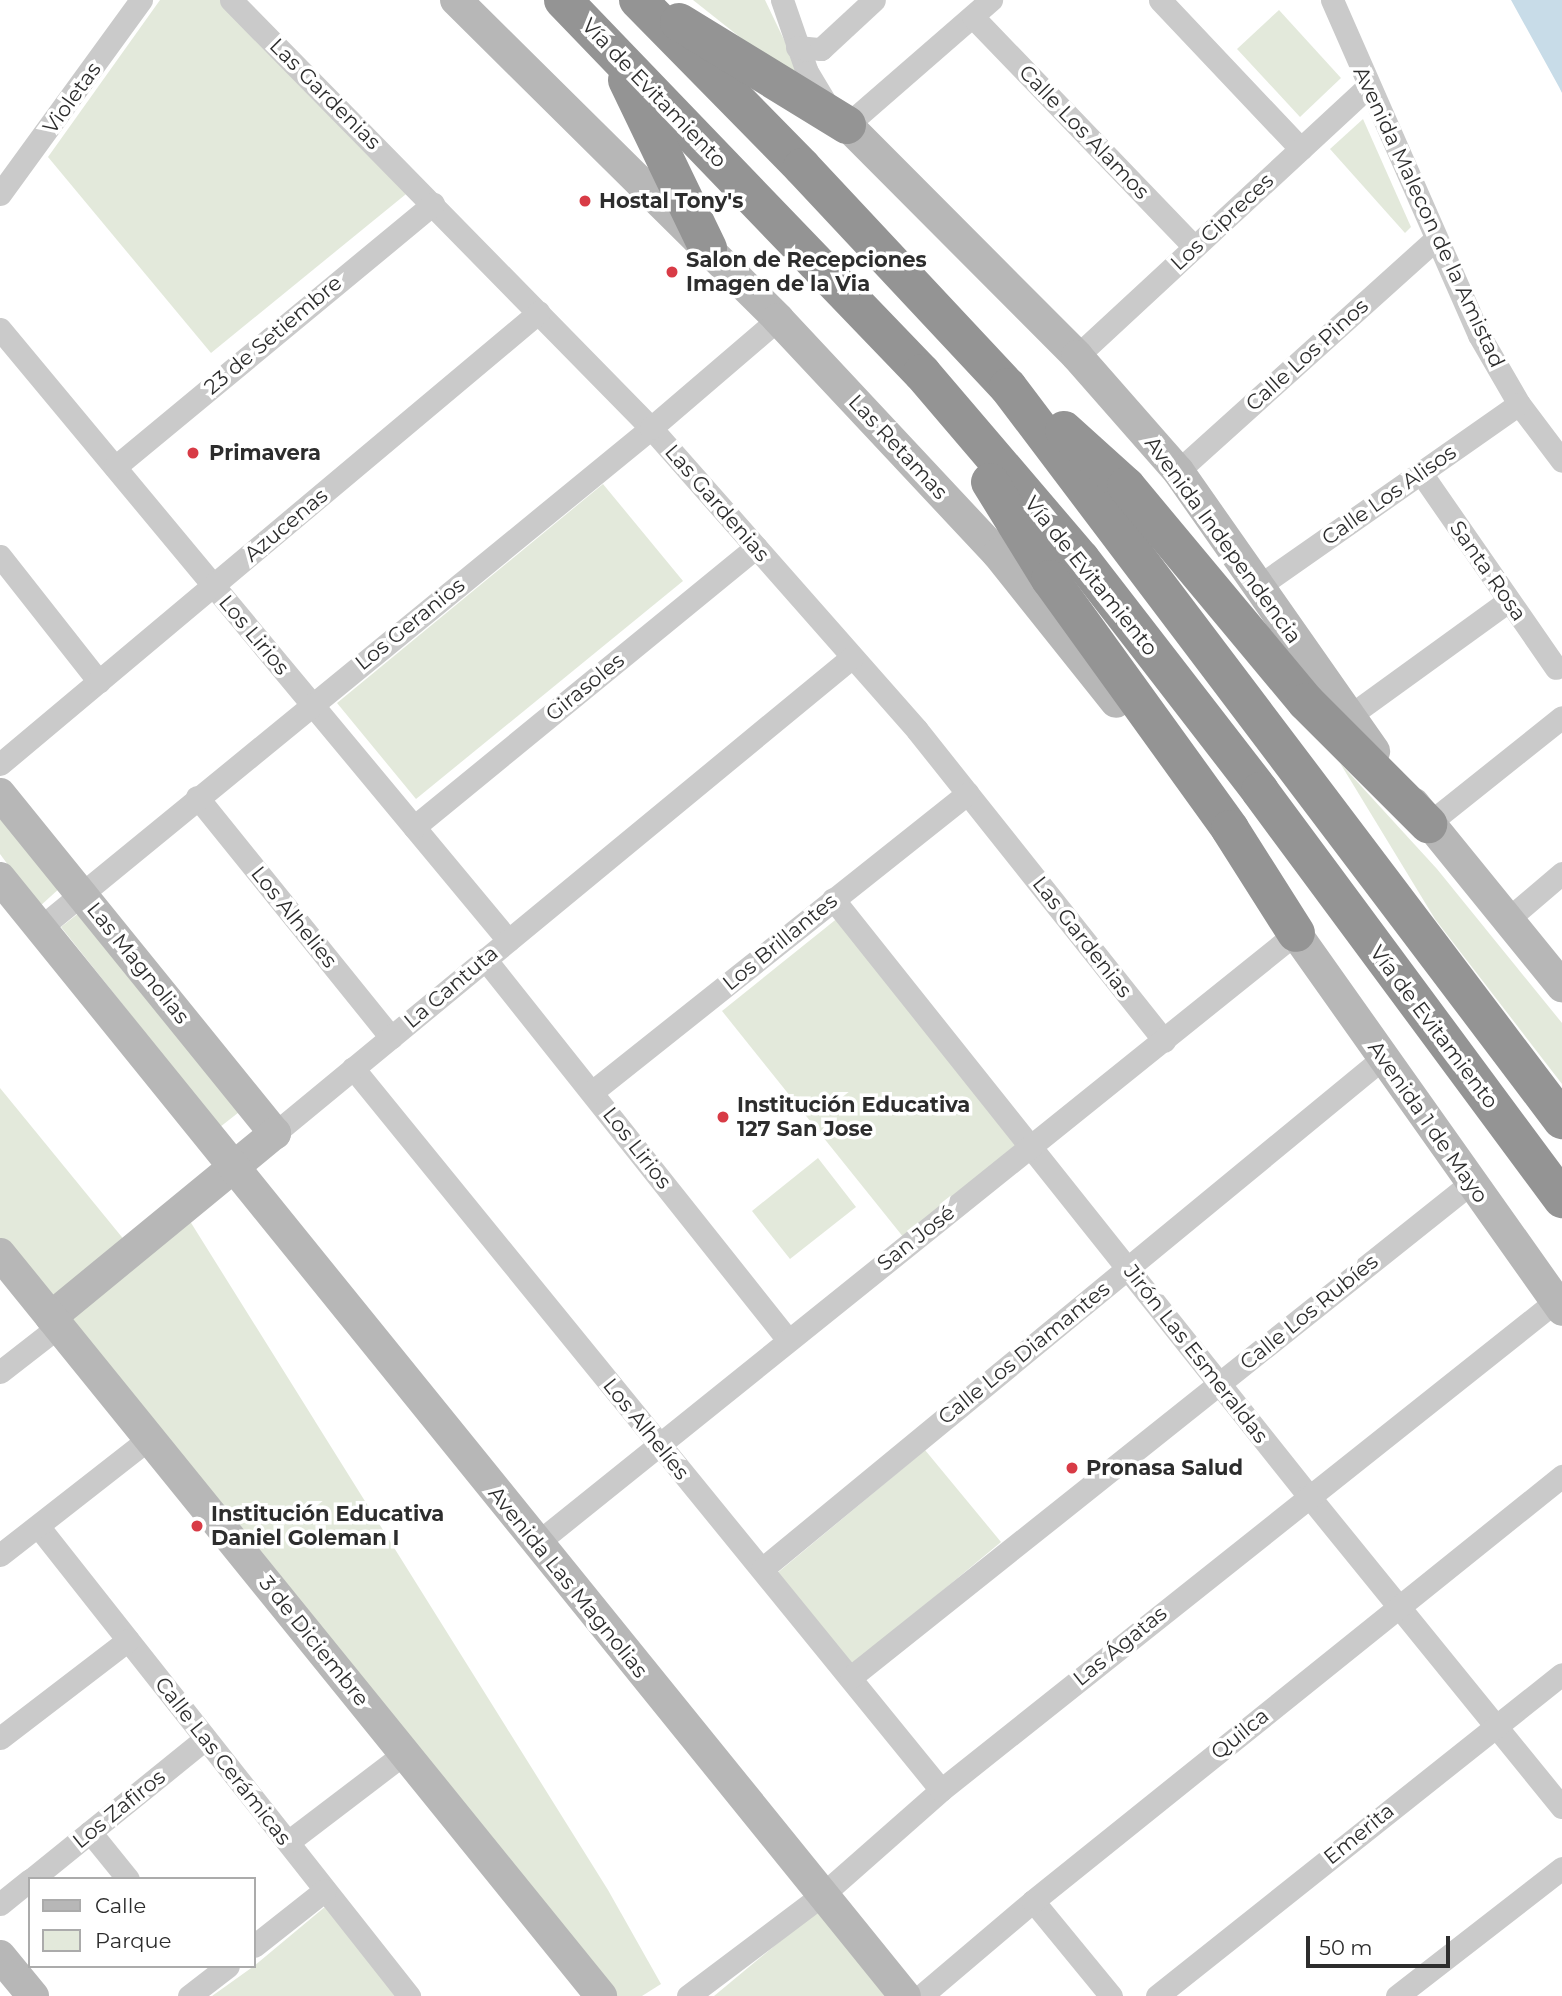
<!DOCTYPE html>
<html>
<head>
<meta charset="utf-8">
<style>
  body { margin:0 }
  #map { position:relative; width:1562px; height:1996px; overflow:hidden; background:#fff; font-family:Montserrat,sans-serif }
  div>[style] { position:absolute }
  .green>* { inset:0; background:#e3e9db }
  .water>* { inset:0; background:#c8dce8 }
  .street>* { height:23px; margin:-11.5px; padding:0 11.5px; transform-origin:11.5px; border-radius:11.5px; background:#cacaca }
  .secondary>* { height:32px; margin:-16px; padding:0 16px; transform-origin:16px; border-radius:16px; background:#b7b7b7 }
  .highway>* { height:38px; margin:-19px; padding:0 19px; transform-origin:19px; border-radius:19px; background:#949494 }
  .dots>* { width:19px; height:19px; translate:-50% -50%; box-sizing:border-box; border:4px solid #fff; border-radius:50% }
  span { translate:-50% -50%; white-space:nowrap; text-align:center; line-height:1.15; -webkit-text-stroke:7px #fff; paint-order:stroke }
  .street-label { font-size:21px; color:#2d2d2d }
  .poi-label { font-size:21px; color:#2d2d2d; font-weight:700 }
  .left { translate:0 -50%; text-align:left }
  .legend { position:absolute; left:28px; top:1877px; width:228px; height:91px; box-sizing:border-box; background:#fff; border:2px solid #ababab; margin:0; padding:9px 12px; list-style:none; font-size:21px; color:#2d2d2d }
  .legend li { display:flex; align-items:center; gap:14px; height:35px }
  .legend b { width:35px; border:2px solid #ababab }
  .scale { position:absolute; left:1306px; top:1936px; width:144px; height:32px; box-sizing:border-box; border:4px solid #2d2d2d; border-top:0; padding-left:9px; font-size:21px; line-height:24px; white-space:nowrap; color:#2d2d2d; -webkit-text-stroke:5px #fff; paint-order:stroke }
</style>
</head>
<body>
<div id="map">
  <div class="green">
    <div style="clip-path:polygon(160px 0,220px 0,411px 190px,211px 353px,48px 157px)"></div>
    <div style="clip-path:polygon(693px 0,765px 0,809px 92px)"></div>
    <div style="clip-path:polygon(1279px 10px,1341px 78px,1300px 117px,1237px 49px)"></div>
    <div style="clip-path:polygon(1363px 119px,1411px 227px,1405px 233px,1330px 149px)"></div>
    <div style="clip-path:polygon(603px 484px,683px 581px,416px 799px,337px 703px)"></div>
    <div style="clip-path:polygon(1340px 763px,1437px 869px,1562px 1023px,1562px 1084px,1435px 919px)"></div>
    <div style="clip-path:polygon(0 803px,61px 887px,39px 907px,0 854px)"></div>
    <div style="clip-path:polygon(84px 909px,243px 1109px,220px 1127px,61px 927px)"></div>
    <div style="clip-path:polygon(839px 917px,1017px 1144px,904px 1238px,722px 1011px)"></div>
    <div style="clip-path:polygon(0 1088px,130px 1247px,56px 1309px,0 1239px)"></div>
    <div style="clip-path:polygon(818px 1158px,856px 1207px,790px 1259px,752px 1211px)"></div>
    <div style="clip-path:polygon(188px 1218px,608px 1890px,661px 1984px,642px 1996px,617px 1996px,65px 1322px)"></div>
    <div style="clip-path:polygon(925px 1450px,1001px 1542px,852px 1666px,776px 1574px)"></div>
    <div style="clip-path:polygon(326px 1906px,400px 1996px,212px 1996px,254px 1966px)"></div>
    <div style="clip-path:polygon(820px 1908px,892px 1996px,714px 1996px)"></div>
  </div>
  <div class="water">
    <div style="clip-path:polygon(1511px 0,1562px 0,1562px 93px,1559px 87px)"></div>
  </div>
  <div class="street">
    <div style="left:231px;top:0;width:600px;rotate:45.54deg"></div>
    <div style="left:651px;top:428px;width:402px;rotate:48.6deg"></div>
    <div style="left:917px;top:730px;width:397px;rotate:51.5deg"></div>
    <div style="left:782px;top:0;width:76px;rotate:70.9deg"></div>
    <div style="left:807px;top:72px;width:39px;rotate:59deg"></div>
    <div style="left:827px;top:105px;width:28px;rotate:45deg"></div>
    <div style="left:847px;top:125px;width:191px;rotate:-41deg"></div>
    <div style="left:1160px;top:0;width:205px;rotate:46.6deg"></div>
    <div style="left:1332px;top:0;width:366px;rotate:66.3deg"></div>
    <div style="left:1479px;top:335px;width:80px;rotate:59.9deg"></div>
    <div style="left:1519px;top:404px;width:71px;rotate:53deg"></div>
    <div style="left:973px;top:17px;width:319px;rotate:46.1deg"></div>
    <div style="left:797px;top:47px;width:24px;rotate:5deg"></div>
    <div style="left:821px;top:49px;width:72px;rotate:-42.8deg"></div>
    <div style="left:0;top:194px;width:240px;rotate:-54deg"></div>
    <div style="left:0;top:329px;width:795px;rotate:50.26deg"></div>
    <div style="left:1077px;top:356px;width:396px;rotate:-42.8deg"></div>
    <div style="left:115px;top:467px;width:413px;rotate:-39.6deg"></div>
    <div style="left:1178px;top:471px;width:347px;rotate:-42deg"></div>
    <div style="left:1421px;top:473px;width:237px;rotate:55.3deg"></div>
    <div style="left:0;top:556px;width:160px;rotate:51.8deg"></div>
    <div style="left:1259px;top:586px;width:317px;rotate:-35deg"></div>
    <div style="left:1348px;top:717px;width:198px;rotate:-35.9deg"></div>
    <div style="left:0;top:764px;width:703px;rotate:-39.98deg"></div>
    <div style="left:197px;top:797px;width:309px;rotate:51.1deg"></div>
    <div style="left:1428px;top:824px;width:171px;rotate:-38.6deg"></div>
    <div style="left:414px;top:827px;width:442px;rotate:-39.3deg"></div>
    <div style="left:833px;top:899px;width:762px;rotate:51.45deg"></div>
    <div style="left:1308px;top:1495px;width:402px;rotate:50.9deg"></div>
    <div style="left:1508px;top:919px;width:71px;rotate:-40.4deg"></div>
    <div style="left:40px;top:928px;width:790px;rotate:-39.29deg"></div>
    <div style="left:651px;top:428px;width:167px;rotate:-40.6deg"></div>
    <div style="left:485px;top:959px;width:485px;rotate:51.5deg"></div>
    <div style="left:353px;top:1068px;width:931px;rotate:50.84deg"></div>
    <div style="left:592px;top:1092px;width:480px;rotate:-38.5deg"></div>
    <div style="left:275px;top:1133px;width:748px;rotate:-39.52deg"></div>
    <div style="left:0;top:1372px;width:75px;rotate:-37.9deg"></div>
    <div style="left:38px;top:1526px;width:599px;rotate:51.71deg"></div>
    <div style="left:537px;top:1543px;width:974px;rotate:-38.79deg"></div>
    <div style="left:0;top:1555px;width:190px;rotate:-38deg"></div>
    <div style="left:762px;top:1569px;width:804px;rotate:-39.45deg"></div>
    <div style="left:851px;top:1677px;width:793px;rotate:-38.55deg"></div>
    <div style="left:0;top:1738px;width:161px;rotate:-37.4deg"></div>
    <div style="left:90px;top:1832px;width:60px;rotate:51deg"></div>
    <div style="left:288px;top:1842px;width:147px;rotate:-37.3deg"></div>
    <div style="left:32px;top:1879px;width:223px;rotate:-39deg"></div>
    <div style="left:1033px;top:1901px;width:123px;rotate:50.6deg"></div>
    <div style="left:0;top:1904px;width:38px;rotate:-39deg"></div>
    <div style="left:254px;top:1946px;width:90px;rotate:-38.3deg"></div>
    <div style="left:189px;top:1996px;width:49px;rotate:-37.6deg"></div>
    <div style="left:688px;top:1996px;width:168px;rotate:-37deg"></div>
    <div style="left:822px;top:1895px;width:159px;rotate:-41.4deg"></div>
    <div style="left:941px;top:1790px;width:786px;rotate:-38.49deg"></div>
    <div style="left:921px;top:1996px;width:147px;rotate:-40.3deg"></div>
    <div style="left:1033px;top:1901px;width:679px;rotate:-38.78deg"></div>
    <div style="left:1157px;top:1996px;width:517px;rotate:-38.49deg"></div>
    <div style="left:1397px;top:1996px;width:209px;rotate:-37.8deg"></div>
  </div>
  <div class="secondary">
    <div style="left:456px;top:0;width:453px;rotate:44.7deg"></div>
    <div style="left:778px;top:319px;width:322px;rotate:46.9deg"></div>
    <div style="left:998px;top:554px;width:189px;rotate:51.4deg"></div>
    <div style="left:847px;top:125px;width:326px;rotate:45.1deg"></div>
    <div style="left:1077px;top:356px;width:153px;rotate:48.7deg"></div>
    <div style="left:1178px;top:471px;width:342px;rotate:55deg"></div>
    <div style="left:0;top:794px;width:437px;rotate:51deg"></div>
    <div style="left:275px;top:1133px;width:290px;rotate:140.6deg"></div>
    <div style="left:1414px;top:804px;width:235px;rotate:50.9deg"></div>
    <div style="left:0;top:878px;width:1438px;rotate:51.01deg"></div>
    <div style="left:1282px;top:914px;width:485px;rotate:54.7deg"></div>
    <div style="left:0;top:1254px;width:955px;rotate:50.99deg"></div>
    <div style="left:0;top:1956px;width:52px;rotate:50.5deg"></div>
  </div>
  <div class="highway">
    <div style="left:563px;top:0;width:518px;rotate:46.1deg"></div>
    <div style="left:922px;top:373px;width:245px;rotate:49.5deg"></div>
    <div style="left:1081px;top:559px;width:293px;rotate:52.3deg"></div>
    <div style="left:1260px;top:791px;width:508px;rotate:53.49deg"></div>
    <div style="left:638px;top:0;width:234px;rotate:45.5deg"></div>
    <div style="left:802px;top:167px;width:301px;rotate:46.9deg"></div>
    <div style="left:1008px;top:387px;width:919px;rotate:52.92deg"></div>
    <div style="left:679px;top:22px;width:197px;rotate:31.5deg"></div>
    <div style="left:627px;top:80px;width:187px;rotate:64.3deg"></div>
    <div style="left:1064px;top:430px;width:84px;rotate:42.1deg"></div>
    <div style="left:1126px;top:486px;width:281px;rotate:50.2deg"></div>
    <div style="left:1306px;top:702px;width:173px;rotate:45deg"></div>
    <div style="left:990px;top:482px;width:114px;rotate:58.3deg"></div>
    <div style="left:1050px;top:579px;width:308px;rotate:54.2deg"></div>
    <div style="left:1230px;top:829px;width:123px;rotate:57.6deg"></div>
  </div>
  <div class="dots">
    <div style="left:585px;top:201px;background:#d83b46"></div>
    <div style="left:672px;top:272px;background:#d83b46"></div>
    <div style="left:193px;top:453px;background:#d83b46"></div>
    <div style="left:723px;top:1117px;background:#d83b46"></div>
    <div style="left:1072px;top:1468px;background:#d83b46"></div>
    <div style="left:197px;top:1526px;background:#d83b46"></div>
  </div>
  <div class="street-label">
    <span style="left:654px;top:93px;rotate:46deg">Vía de Evitamiento</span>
    <span style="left:325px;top:94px;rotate:45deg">Las Gardenias</span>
    <span style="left:72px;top:98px;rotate:-54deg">Violetas</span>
    <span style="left:1084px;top:132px;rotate:46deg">Calle Los Alamos</span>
    <span style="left:1429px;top:217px;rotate:65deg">Avenida Malecon de la Amistad</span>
    <span style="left:1222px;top:222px;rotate:-43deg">Los Cipreces</span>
    <span style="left:273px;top:335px;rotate:-40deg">23 de Setiembre</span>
    <span style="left:1307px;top:355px;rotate:-42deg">Calle Los Pinos</span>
    <span style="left:898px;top:447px;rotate:47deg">Las Retamas</span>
    <span style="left:1389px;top:495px;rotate:-35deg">Calle Los Alisos</span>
    <span style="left:717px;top:503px;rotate:49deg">Las Gardenias</span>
    <span style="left:286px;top:525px;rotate:-40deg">Azucenas</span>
    <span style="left:1223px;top:540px;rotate:54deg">Avenida Independencia</span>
    <span style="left:1488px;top:571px;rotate:55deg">Santa Rosa</span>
    <span style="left:1091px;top:576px;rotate:51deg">Vía de Evitamiento</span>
    <span style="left:410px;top:624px;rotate:-39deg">Los Geranios</span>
    <span style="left:254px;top:635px;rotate:50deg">Los Lirios</span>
    <span style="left:585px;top:687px;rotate:-39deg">Girasoles</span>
    <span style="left:294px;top:917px;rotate:51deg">Los Alhelies</span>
    <span style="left:1082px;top:937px;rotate:52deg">Las Gardenias</span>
    <span style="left:780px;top:942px;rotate:-39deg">Los Brillantes</span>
    <span style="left:138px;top:963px;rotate:51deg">Las Magnolias</span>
    <span style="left:451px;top:987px;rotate:-40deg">La Cantuta</span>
    <span style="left:1434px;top:1027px;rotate:53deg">Vía de Evitamiento</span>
    <span style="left:1428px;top:1122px;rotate:55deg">Avenida 1 de Mayo</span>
    <span style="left:637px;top:1148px;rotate:52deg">Los Lirios</span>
    <span style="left:916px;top:1238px;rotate:-38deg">San José</span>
    <span style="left:1309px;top:1312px;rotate:-39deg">Calle Los Rubíes</span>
    <span style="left:1024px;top:1353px;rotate:-39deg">Calle Los Diamantes</span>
    <span style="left:1196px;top:1354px;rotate:52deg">Jirón Las Esmeraldas</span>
    <span style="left:646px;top:1429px;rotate:51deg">Los Alhelíes</span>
    <span style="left:568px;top:1582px;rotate:51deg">Avenida Las Magnolias</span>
    <span style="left:314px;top:1641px;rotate:51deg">3 de Diciembre</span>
    <span style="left:1120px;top:1646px;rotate:-39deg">Las Ágatas</span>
    <span style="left:1240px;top:1734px;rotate:-39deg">Quilca</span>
    <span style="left:223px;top:1761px;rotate:52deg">Calle Las Cerámicas</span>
    <span style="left:119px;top:1809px;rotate:-39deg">Los Zafiros</span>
    <span style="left:1359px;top:1834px;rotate:-39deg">Emerita</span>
  </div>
  <div class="poi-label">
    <span class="left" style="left:599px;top:201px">Hostal Tony's</span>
    <span class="left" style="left:686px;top:272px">Salon de Recepciones<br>Imagen de la Via</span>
    <span class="left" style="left:209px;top:453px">Primavera</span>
    <span class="left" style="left:737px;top:1117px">Institución Educativa<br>127 San Jose</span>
    <span class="left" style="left:1086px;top:1468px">Pronasa Salud</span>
    <span class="left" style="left:211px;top:1526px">Institución Educativa<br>Daniel Goleman I</span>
  </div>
  <ul class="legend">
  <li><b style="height:9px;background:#b7b7b7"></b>Calle</li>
  <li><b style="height:19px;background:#e3e9db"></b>Parque</li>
  </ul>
  <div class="scale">50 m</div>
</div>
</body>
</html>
